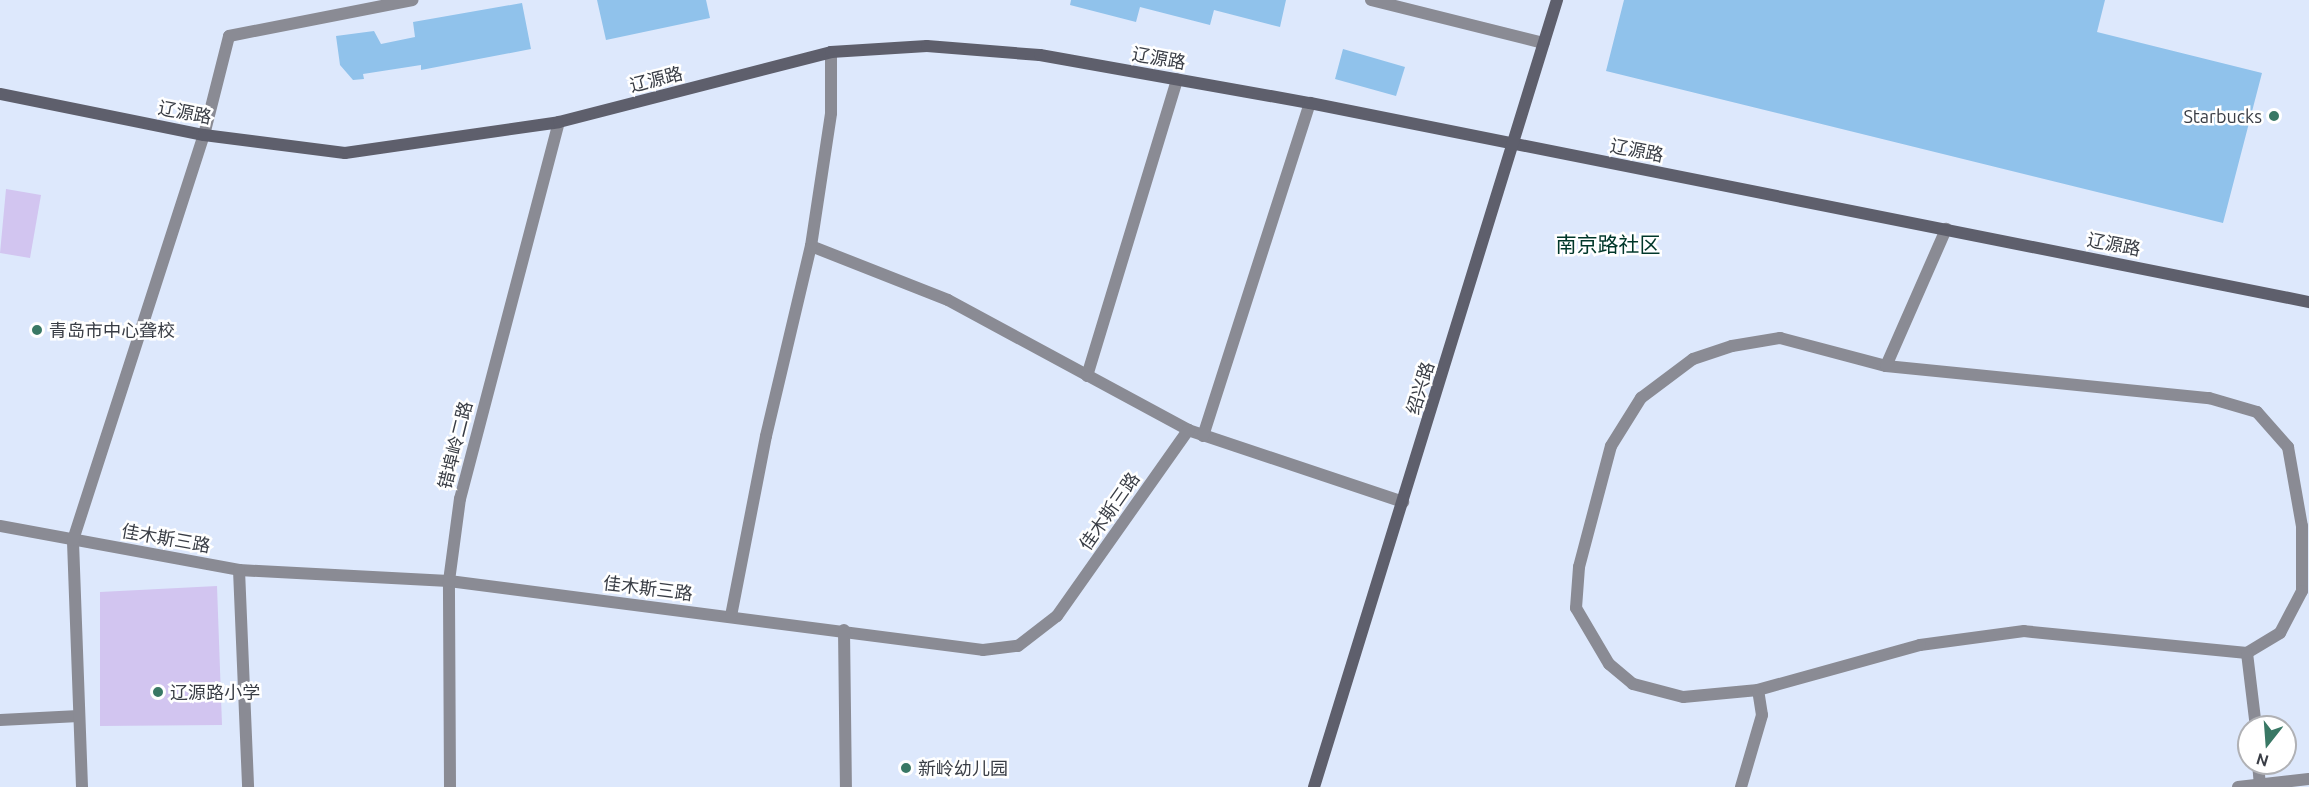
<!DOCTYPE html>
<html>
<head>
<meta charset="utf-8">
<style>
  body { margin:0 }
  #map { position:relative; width:2309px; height:787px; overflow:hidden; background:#dde8fc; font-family:Ubuntu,"Noto Sans SC",sans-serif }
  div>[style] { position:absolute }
  .green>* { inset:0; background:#d2c5f0 }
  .building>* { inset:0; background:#90c2eb }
  .street>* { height:12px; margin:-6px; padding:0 6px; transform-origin:6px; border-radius:6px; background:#8a8b94 }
  .secondary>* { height:12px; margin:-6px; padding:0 6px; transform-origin:6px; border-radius:6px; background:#5e5f6c }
  .dots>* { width:16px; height:16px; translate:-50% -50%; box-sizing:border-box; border:3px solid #fff; border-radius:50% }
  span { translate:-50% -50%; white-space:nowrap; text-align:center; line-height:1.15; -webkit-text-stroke:5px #fff; paint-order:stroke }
  .street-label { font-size:18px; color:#393d45 }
  .poi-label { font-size:18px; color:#393d45 }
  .right { translate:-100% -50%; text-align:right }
  .left { translate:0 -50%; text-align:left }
  .quarter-label { font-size:21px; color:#00372a }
  .north { position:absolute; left:2237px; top:715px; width:60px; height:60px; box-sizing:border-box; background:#fff; border:2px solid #b0b1b5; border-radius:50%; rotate:197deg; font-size:16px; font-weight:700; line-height:24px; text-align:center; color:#393d45 }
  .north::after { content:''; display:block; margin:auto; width:21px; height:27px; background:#397865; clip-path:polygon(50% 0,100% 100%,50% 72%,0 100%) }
</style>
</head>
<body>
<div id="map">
  <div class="green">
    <div style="clip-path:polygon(6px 189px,41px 195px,30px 258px,0 253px)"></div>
    <div style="clip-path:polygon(217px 586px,222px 725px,100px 726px,100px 592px)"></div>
  </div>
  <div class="building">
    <div style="clip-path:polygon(597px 0,706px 0,710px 18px,606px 40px)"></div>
    <div style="clip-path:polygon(1071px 0,1286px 0,1280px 27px,1214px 10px,1210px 25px,1140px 7px,1136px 22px,1070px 5px)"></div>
    <div style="clip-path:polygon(1624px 0,2105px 0,2097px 32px,2262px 73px,2223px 223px,1606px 71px)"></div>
    <div style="clip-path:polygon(522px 3px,531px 49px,421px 70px,421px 65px,363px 74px,364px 79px,353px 80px,340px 65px,336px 36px,374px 31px,381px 44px,415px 37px,413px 22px)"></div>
    <div style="clip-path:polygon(1343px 49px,1405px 67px,1396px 96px,1335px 79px)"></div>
  </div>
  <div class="street">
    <div style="left:1371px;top:0;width:178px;rotate:14deg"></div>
    <div style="left:811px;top:246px;width:147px;rotate:21.5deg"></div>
    <div style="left:948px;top:300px;width:273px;rotate:28.4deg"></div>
    <div style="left:1188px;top:430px;width:227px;rotate:18.5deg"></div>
    <div style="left:1780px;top:338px;width:110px;rotate:14.8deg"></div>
    <div style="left:1886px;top:366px;width:325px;rotate:5.7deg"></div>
    <div style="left:2209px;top:398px;width:50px;rotate:16.3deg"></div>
    <div style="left:2257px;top:412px;width:47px;rotate:48.5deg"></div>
    <div style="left:2288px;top:447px;width:80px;rotate:80deg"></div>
    <div style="left:2302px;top:526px;width:65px;rotate:90deg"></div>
    <div style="left:2302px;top:591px;width:47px;rotate:117.6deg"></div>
    <div style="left:2280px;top:633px;width:39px;rotate:149deg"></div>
    <div style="left:2247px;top:653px;width:224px;rotate:-174.4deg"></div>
    <div style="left:2024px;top:631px;width:105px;rotate:172.3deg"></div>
    <div style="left:1920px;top:645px;width:168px;rotate:164.5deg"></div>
    <div style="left:1758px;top:690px;width:75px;rotate:174.7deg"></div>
    <div style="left:1683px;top:697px;width:52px;rotate:-165.4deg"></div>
    <div style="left:1633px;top:684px;width:31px;rotate:-140deg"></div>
    <div style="left:1609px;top:664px;width:65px;rotate:-120.5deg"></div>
    <div style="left:1576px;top:608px;width:41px;rotate:-85.8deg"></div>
    <div style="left:1579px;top:567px;width:125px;rotate:-75.2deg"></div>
    <div style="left:1611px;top:446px;width:57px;rotate:-58deg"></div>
    <div style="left:1641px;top:398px;width:65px;rotate:-36.9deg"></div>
    <div style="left:1693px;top:359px;width:41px;rotate:-18.4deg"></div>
    <div style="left:1732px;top:346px;width:49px;rotate:-9.5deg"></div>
    <div style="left:1886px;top:366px;width:150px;rotate:-66.3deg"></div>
    <div style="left:1087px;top:376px;width:310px;rotate:-73.1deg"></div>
    <div style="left:1203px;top:436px;width:350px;rotate:-72.2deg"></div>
    <div style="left:0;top:526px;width:243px;rotate:10.4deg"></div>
    <div style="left:239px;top:570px;width:210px;rotate:3deg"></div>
    <div style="left:449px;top:581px;width:538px;rotate:7.36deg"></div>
    <div style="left:983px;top:650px;width:35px;rotate:-7deg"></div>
    <div style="left:1018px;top:646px;width:49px;rotate:-37.6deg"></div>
    <div style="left:1057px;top:616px;width:228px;rotate:-54.8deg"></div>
    <div style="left:239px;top:570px;width:217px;rotate:87.6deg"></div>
    <div style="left:731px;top:616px;width:183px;rotate:-79deg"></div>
    <div style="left:766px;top:436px;width:195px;rotate:-76.7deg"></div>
    <div style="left:811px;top:246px;width:134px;rotate:-81.4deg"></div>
    <div style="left:831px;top:113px;width:61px;rotate:-90deg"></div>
    <div style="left:844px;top:630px;width:157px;rotate:89.3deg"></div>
    <div style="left:2247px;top:653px;width:75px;rotate:83.1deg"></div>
    <div style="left:0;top:720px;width:79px;rotate:-2.9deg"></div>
    <div style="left:2258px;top:763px;width:22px;rotate:85deg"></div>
    <div style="left:82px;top:787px;width:247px;rotate:-92.1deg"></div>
    <div style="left:73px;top:540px;width:426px;rotate:-72.1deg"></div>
    <div style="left:204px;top:135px;width:102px;rotate:-75.8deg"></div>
    <div style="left:229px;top:36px;width:187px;rotate:-11.1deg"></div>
    <div style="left:450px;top:787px;width:206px;rotate:-90.3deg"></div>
    <div style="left:449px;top:581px;width:83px;rotate:-82.4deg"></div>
    <div style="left:460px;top:499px;width:390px;rotate:-75.3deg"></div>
    <div style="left:1741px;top:787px;width:75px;rotate:-73.7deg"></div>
    <div style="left:1762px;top:715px;width:25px;rotate:-99deg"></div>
    <div style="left:2238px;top:787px;width:71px;rotate:-6.4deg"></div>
  </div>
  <div class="secondary">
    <div style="left:0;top:94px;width:208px;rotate:11.4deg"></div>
    <div style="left:204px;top:135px;width:142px;rotate:7.3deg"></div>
    <div style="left:345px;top:153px;width:216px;rotate:-8.2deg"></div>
    <div style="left:559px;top:122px;width:281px;rotate:-14.4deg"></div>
    <div style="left:831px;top:52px;width:96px;rotate:-3.6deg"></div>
    <div style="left:927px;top:46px;width:113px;rotate:4.6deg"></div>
    <div style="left:1040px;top:55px;width:274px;rotate:10.1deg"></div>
    <div style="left:1310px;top:103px;width:1019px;rotate:11.27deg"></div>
    <div style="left:1314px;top:787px;width:824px;rotate:-72.84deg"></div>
  </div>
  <div class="dots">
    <div style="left:2274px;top:116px;background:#397865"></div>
    <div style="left:37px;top:330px;background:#397865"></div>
    <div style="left:158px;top:692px;background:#397865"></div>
    <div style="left:906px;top:768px;background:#397865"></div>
  </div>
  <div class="street-label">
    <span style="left:1159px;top:58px;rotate:10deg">辽源路</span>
    <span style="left:656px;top:79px;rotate:-14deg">辽源路</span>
    <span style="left:185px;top:112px;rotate:11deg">辽源路</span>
    <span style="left:1637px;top:150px;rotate:11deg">辽源路</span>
    <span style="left:2114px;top:244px;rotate:11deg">辽源路</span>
    <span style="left:1420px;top:388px;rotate:-73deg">绍兴路</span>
    <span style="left:455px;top:445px;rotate:-76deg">错埠岭二路</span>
    <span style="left:1109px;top:511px;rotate:-55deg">佳木斯三路</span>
    <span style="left:166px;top:538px;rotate:10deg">佳木斯三路</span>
    <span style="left:648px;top:588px;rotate:7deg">佳木斯三路</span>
  </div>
  <div class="poi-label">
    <span class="right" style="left:2262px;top:116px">Starbucks</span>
    <span class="left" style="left:49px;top:330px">青岛市中心聋校</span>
    <span class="left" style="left:170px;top:692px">辽源路小学</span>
    <span class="left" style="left:918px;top:768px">新岭幼儿园</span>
  </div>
  <div class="quarter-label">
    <span style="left:1608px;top:244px">南京路社区</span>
  </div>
  <div class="north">N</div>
</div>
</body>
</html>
